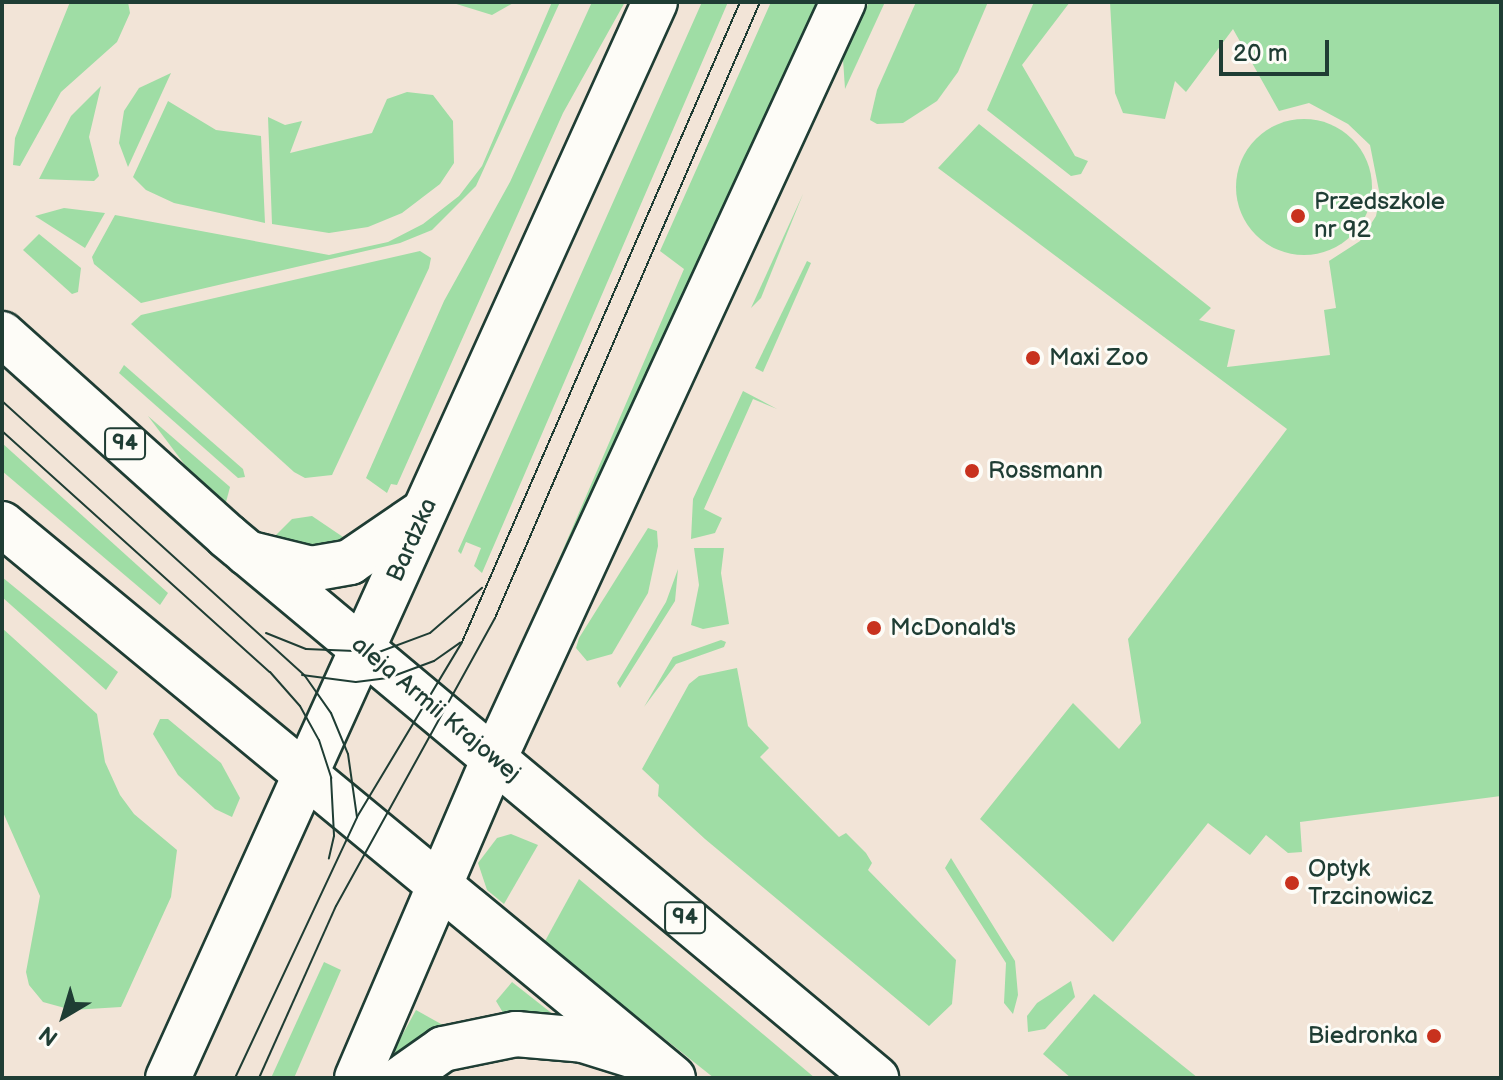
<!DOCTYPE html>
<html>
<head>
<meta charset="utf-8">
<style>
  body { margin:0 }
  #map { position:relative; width:1503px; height:1080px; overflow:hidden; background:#f2e4d7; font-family:"Balsamiq Sans",sans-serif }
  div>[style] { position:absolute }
  .green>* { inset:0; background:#9fdda5 }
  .round { border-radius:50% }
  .roads { filter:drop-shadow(2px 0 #1f3d34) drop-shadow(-2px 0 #1f3d34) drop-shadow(0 2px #1f3d34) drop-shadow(0 -2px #1f3d34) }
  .secondary>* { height:44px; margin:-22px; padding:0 22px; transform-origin:22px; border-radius:22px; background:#fdfcf7 }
  .primary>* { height:44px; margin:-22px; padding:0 22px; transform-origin:22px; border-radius:22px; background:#fdfcf7 }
  .tram>* { height:2px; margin:-1px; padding:0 1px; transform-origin:1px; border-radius:1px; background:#1f3d34 }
  .dots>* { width:22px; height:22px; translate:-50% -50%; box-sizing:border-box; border:4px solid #fdfcf7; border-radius:50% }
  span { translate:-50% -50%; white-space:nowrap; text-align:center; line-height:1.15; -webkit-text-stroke:6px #fdfcf7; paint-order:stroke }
  .shield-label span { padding:2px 6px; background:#fdfcf7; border:2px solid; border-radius:6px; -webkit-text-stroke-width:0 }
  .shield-label { font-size:22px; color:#1f3d34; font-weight:700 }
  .poi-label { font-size:24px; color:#1f3d34 }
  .left { translate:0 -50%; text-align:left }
  .right { translate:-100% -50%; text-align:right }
  .street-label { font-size:24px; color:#1f3d34 }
  .frame { position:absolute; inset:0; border:4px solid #1f3d34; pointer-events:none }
  .north { position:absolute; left:24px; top:976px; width:80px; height:80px; -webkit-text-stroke:6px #fdfcf7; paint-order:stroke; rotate:218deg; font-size:22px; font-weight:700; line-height:32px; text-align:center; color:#1f3d34 }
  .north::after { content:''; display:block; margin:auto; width:28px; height:36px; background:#1f3d34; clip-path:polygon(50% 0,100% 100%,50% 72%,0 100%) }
  .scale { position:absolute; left:1219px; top:40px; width:110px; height:36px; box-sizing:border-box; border:4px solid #1f3d34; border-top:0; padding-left:10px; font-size:24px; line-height:28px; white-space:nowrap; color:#1f3d34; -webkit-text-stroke:6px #fdfcf7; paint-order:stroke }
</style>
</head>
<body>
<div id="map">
  <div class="green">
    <div style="clip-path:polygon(70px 2px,128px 2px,130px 13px,117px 42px,61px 92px,20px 166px,13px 165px,15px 138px)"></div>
    <div style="clip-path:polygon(450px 2px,515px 2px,492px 15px)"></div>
    <div style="clip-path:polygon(552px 2px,560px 2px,476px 186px,432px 230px,400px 243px,141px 303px,94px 264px,92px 257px,115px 215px,329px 255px,388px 242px,423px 224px,459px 196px,482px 166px)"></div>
    <div style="clip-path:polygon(592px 2px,625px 2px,563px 113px,397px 485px,391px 484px,387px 493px,366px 478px,444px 301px,510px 182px)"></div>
    <div style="clip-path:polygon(702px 2px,728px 2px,482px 573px,474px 566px,481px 548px,466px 542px,461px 554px,458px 551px)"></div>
    <div style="clip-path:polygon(771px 2px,817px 2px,546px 589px,684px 269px,660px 251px)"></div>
    <div style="clip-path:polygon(869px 2px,885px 2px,845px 89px,843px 59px)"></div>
    <div style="clip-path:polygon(916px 2px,988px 2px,958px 72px,937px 101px,903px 123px,877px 124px,870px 120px,877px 90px)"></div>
    <div style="clip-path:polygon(1034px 2px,1070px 2px,1022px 65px,1075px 156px,1088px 161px,1081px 174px,1071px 176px,987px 110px)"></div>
    <div style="clip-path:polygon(1110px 2px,1501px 2px,1501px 796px,1300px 822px,1302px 852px,1288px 853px,1266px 835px,1250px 855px,1208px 823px,1113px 942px,980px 819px,1073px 703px,1119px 749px,1141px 723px,1128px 639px,1287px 429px,938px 168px,979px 124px,1211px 308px,1199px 320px,1235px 330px,1227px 367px,1330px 355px,1324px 310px,1336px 308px,1329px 261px,1360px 241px,1376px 216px,1380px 196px,1370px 145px,1348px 124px,1309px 103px,1279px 111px,1233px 29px,1186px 92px,1175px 81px,1165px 119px,1123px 113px,1115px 93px)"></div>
    <div style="clip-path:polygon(171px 73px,128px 167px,119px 143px,124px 111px,139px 88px)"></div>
    <div style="clip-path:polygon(101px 86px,89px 137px,99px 176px,94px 181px,39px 179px,71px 116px)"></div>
    <div style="clip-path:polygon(407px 92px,433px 95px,453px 121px,454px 163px,440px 184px,402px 213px,368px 227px,329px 233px,272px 224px,268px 117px,285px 125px,302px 121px,290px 153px,372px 133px,387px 99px)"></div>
    <div style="clip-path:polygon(168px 101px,216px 130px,261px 136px,265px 223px,174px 203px,146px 190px,133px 177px)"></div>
    <div class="round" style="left:1236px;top:119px;width:136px;height:136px"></div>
    <div style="clip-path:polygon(803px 194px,761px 298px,751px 308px)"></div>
    <div style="clip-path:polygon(64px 208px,105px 213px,85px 248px,35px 216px)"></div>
    <div style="clip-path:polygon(39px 234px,81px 268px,78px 292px,72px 294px,23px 250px)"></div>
    <div style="clip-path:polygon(420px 251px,431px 258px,429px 268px,332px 475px,305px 478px,294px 472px,131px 324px,141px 315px)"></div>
    <div style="clip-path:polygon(807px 261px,811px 263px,763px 372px,755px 368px)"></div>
    <div style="clip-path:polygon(124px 365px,243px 469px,245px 477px,238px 478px,119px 373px)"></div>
    <div style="clip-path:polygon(743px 391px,777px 409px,753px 399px,704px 509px,722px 518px,715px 533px,691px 539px,693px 499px)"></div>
    <div style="clip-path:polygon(148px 416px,230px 487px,225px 506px,194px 477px)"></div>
    <div style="clip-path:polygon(2px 443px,168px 593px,160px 605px,2px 471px)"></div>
    <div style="clip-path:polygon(312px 516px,346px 539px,318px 551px,273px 538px,292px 519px)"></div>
    <div style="clip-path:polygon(648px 528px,657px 531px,658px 546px,648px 593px,612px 654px,587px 661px,576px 648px,579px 638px)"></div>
    <div style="clip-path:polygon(694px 548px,724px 548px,721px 573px,729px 624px,703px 629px,691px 625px,699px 585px)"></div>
    <div style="clip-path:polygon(678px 569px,675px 601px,620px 688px,617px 683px,666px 602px)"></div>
    <div style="clip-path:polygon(2px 577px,118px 672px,106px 690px,2px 597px)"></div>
    <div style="clip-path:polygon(2px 628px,97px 714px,105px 762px,120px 795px,134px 814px,177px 850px,171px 897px,121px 1007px,72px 1010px,43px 1002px,29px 985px,26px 972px,40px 896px,2px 810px)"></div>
    <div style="clip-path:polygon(721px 640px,726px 642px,724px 647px,676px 664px,644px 707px,673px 657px)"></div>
    <div style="clip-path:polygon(737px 668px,748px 726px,769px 748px,760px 757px,839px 837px,846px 833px,866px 853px,872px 863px,868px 870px,956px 960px,952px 1004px,929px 1026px,705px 839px,658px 796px,659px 785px,642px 769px,689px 684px,699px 676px)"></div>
    <div style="clip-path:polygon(160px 719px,168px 719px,221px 763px,240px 798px,232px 817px,215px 809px,178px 775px,153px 734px)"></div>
    <div style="clip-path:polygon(511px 834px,538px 845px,504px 904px,487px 890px,478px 863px,497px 838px)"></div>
    <div style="clip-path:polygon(951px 858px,1015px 961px,1018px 995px,1013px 1014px,1004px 1003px,1006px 963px,945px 868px)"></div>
    <div style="clip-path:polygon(579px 879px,815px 1078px,714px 1078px,544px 943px)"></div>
    <div style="clip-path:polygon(324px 962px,341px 970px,294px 1078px,271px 1078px)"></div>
    <div style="clip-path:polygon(1071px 981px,1075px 997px,1045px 1029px,1028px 1032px,1027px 1016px,1037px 1003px)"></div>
    <div style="clip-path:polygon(512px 982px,554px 1015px,556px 1019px,505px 1016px,496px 1001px)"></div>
    <div style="clip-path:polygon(1094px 994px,1198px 1078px,1071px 1078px,1043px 1054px)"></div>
    <div style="clip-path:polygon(416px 1010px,450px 1029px,397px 1055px,394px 1050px)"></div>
  </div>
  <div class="roads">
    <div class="secondary">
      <div style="left:247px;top:553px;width:66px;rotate:14deg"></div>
      <div style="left:311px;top:569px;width:40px;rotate:-10deg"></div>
      <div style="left:350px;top:562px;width:88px;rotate:-34.4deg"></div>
      <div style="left:168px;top:1078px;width:1181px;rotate:-65.65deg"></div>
      <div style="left:357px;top:1078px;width:347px;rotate:-66.8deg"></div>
      <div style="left:494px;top:759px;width:834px;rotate:-65.25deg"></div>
      <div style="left:402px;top:1078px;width:50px;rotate:-35.3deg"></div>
      <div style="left:443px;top:1049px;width:75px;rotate:-11.6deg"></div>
      <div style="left:516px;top:1034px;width:67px;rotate:5.1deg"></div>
      <div style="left:583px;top:1040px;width:73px;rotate:17.4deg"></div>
    </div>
    <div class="primary">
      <div style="left:2px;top:334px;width:302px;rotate:41.9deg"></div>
      <div style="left:227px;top:536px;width:846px;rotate:39.87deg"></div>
      <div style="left:2px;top:524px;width:870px;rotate:39.54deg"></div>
    </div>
  </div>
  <div class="tram">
    <div style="left:2px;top:401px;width:409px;rotate:42.2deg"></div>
    <div style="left:305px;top:676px;width:45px;rotate:54.9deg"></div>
    <div style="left:331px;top:713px;width:44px;rotate:67.5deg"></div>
    <div style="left:348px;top:754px;width:64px;rotate:81.9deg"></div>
    <div style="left:2px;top:431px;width:360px;rotate:42deg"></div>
    <div style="left:270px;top:672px;width:45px;rotate:48.6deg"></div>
    <div style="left:300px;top:706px;width:39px;rotate:61deg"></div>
    <div style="left:319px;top:740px;width:40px;rotate:72deg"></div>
    <div style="left:331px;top:778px;width:58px;rotate:87deg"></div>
    <div style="left:334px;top:836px;width:23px;rotate:103deg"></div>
    <div style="left:266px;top:633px;width:43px;rotate:21.8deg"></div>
    <div style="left:306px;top:649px;width:73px;rotate:2.4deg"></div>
    <div style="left:379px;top:652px;width:54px;rotate:-20.4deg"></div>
    <div style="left:430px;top:633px;width:69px;rotate:-40.9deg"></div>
    <div style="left:302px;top:675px;width:54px;rotate:7.4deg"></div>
    <div style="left:356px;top:682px;width:32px;rotate:-7deg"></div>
    <div style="left:388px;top:678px;width:49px;rotate:-20.3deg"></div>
    <div style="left:434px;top:661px;width:32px;rotate:-35deg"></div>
    <div style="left:235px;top:1078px;width:288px;rotate:-64.9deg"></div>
    <div style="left:357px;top:817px;width:204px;rotate:-59deg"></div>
    <div style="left:462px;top:642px;width:698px;rotate:-66.52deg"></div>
    <div style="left:259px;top:1078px;width:188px;rotate:-65.9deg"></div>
    <div style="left:336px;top:906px;width:329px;rotate:-61.1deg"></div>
    <div style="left:495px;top:618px;width:671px;rotate:-66.72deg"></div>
  </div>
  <div class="dots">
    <div style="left:1298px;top:216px;background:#c8321e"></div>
    <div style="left:1033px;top:358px;background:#c8321e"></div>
    <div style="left:972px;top:471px;background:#c8321e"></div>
    <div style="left:874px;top:628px;background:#c8321e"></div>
    <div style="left:1292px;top:883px;background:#c8321e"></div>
    <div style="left:1434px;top:1036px;background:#c8321e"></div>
  </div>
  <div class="shield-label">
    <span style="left:125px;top:444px">94</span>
    <span style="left:685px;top:918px">94</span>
  </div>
  <div class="poi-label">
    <span class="left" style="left:1314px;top:216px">Przedszkole<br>nr 92</span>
    <span class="left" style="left:1049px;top:358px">Maxi Zoo</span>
    <span class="left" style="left:988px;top:471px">Rossmann</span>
    <span class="left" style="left:890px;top:628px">McDonald's</span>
    <span class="left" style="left:1308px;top:883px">Optyk<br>Trzcinowicz</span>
    <span class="right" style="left:1418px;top:1036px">Biedronka</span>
  </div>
  <div class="street-label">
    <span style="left:412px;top:540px;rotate:-66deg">Bardzka</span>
    <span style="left:436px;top:709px;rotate:40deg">aleja Armii Krajowej</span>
  </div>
  <div class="frame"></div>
  <div class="north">N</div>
  <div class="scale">20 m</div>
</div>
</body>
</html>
